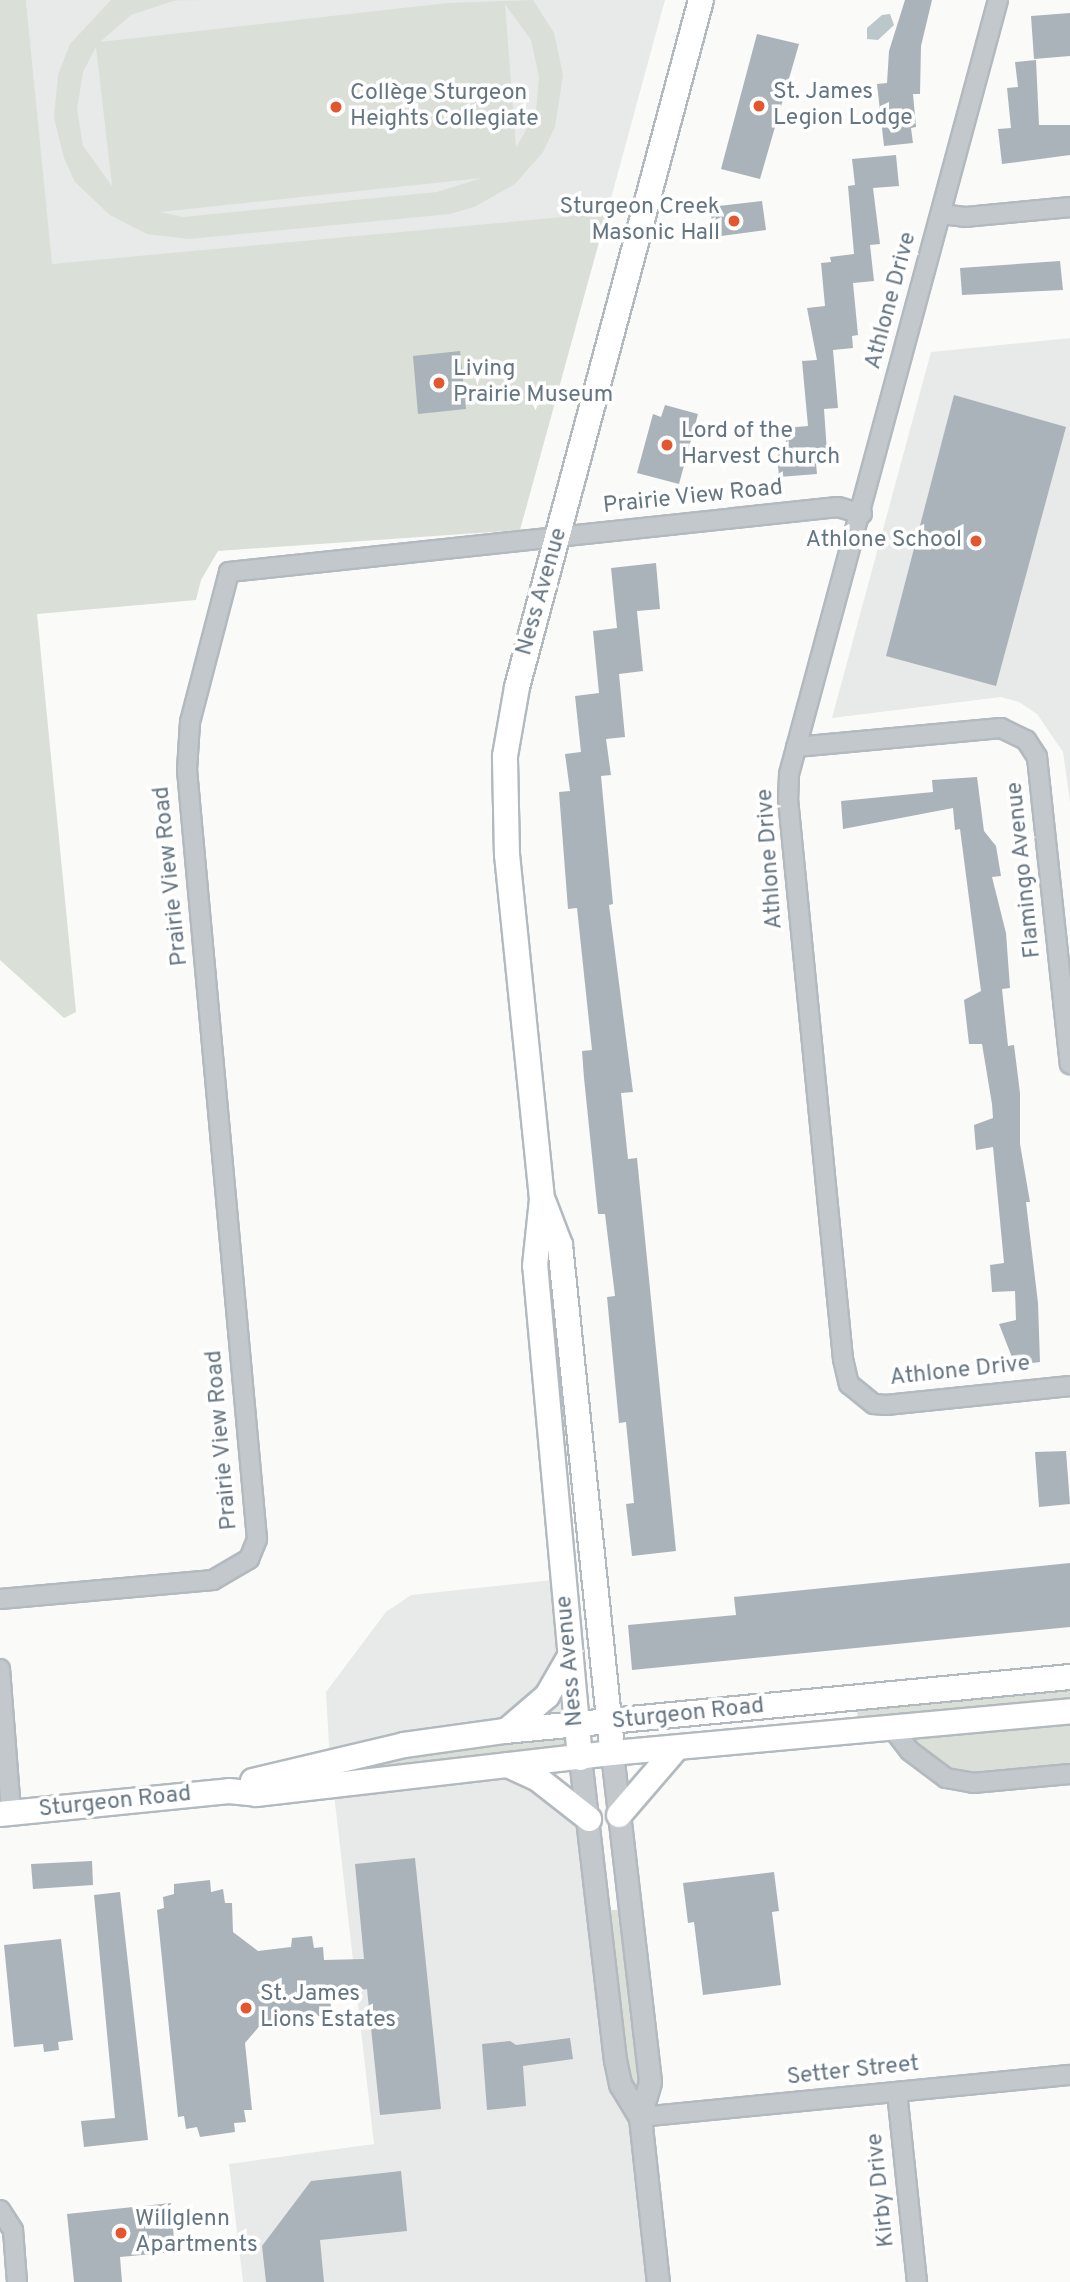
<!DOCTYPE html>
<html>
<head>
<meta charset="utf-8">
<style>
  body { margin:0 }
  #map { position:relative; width:1070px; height:2282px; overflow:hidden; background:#fafaf8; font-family:Overpass,sans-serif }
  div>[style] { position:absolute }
  .built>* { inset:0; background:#e8e9e9 }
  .green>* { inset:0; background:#dadfd7 }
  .water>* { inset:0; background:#bbc7cb }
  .building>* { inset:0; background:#aab3b9 }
  .roads { filter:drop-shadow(2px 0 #b3babf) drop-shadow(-2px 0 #b3babf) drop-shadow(0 2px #b3babf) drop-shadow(0 -2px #b3babf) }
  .minor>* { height:18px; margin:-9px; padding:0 9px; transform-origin:9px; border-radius:9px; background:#c3c8cc }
  .tertiary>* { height:21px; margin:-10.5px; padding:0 10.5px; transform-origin:10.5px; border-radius:10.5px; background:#c3c8cc }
  .secondary>* { height:24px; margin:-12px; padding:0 12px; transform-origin:12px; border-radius:12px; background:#fff }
  .dots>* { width:19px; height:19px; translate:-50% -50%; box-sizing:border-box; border:4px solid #fff; border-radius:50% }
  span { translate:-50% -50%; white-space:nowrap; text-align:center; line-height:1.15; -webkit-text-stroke:7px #fff; paint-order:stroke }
  .poi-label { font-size:23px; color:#657683 }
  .left { translate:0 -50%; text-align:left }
  .right { translate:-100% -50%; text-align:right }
  .street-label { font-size:23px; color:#657683 }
</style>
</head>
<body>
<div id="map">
  <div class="built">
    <div style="clip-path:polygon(26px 0,665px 0,607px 213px,52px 270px)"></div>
    <div style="clip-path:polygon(1070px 338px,1070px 802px,1063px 752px,1037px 714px,1019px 702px,1001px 697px,832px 718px,931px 352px)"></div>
    <div style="clip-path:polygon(563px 1579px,577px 1726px,330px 1763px,326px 1692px,386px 1612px,411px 1595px)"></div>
    <div style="clip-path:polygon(508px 1765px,589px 1819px,640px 2117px,654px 2282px,243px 2282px,229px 2164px,374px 2144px,333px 1785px)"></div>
  </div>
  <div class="green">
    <div style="clip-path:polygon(0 0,26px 0,52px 264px,607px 213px,520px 530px,218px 551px,201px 580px,196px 600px,37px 614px,76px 1012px,64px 1018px,0 960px)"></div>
    <div style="clip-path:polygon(evenodd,111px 0,176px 0,131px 15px,100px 42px,448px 3px,533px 0,554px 33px,563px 75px,555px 127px,543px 152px,515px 184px,474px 207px,450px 214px,189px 239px,147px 234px,110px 215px,75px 182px,64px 158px,54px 118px,58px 75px,70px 44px,111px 0,505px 4px,531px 40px,539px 77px,536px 112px,516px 148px,505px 4px,111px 0,96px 47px,112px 185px,112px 186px,83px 146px,77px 109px,83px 72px,96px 47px,111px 0,482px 178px,437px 192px,183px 217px,160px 212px,482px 178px)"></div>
    <div style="clip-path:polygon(1070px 1677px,1070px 1774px,946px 1778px,892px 1728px,859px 1732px,856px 1698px)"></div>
    <div style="clip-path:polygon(577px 1726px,580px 1758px,256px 1780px)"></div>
    <div style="clip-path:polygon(630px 1909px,650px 2082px,640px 2117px,620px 2084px,599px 1911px)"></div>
  </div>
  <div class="water">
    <div style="clip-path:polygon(890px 14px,894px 25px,878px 40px,867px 39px,867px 28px,882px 15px)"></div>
  </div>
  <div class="building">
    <div style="clip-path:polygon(905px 0,932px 0,921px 46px,920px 94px,913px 94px,916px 127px,911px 128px,913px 143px,884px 146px,877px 84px,887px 83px,889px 51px)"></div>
    <div style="clip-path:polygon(1070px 13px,1070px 56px,1034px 59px,1031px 16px)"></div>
    <div style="clip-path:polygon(757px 34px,799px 44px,760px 179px,721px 169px)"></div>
    <div style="clip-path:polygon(1036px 60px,1039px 125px,1070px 125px,1070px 155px,1002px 164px,998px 129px,1011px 128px,1007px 88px,1018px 87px,1015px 62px)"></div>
    <div style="clip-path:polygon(896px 155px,899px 186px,873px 188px,880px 244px,870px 245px,874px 281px,853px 283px,858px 335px,852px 336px,853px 348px,833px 350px,838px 408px,824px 409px,827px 452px,815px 453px,817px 474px,779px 477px,777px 454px,787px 453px,785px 428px,808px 426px,802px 361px,817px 360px,807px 308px,825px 306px,821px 263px,831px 262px,830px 257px,854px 254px,848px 186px,855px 185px,852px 159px)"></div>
    <div style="clip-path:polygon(762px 201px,766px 230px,714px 237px,710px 207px)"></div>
    <div style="clip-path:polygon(1060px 261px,1063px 290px,962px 295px,960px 268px)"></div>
    <div style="clip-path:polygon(460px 351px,466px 409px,418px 414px,413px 356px)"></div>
    <div style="clip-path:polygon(954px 395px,1066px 427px,996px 686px,886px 656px)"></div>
    <div style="clip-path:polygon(665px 405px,698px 414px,679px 484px,637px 473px,653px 414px,661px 417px)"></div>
    <div style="clip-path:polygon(656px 563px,660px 609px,637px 611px,643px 671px,619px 674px,625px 737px,606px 739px,611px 775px,601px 776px,613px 904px,609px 905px,633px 1092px,621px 1093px,628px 1159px,637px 1158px,676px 1551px,632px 1556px,626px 1504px,634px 1503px,626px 1422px,619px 1423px,607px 1297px,615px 1296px,605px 1214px,598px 1214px,584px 1078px,582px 1051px,592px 1050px,577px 908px,568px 909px,559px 792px,570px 791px,565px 754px,581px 752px,575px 696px,599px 693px,593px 631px,617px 628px,611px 568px)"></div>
    <div style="clip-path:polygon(977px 777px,984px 831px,996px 846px,1001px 876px,992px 877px,1006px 933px,1010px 988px,1002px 989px,1008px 1046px,1014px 1045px,1020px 1093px,1020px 1144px,1030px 1202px,1026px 1202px,1038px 1303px,1040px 1362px,1015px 1365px,999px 1324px,1016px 1320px,1015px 1291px,992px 1292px,990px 1265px,1004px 1263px,993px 1147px,976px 1150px,974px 1125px,993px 1118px,992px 1104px,982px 1044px,969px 1044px,964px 1000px,981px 991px,960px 829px,955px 830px,953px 808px,843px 829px,841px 801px,933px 792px,932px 780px)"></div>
    <div style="clip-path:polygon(1066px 1451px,1070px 1504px,1039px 1507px,1035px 1452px)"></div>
    <div style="clip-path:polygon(1070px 1563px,1070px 1627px,632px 1670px,628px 1625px,736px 1615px,734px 1597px)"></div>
    <div style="clip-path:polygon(415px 1858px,441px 2109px,380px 2115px,367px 1989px,330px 1997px,331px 2007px,319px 2009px,320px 2016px,263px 2022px,245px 2043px,252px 2110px,244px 2110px,246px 2122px,234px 2123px,235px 2132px,200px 2137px,197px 2127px,186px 2129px,184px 2116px,178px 2117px,157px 1910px,164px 1908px,163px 1897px,174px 1894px,174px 1884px,210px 1880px,211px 1892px,223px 1889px,225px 1903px,232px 1903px,233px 1932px,258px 1951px,291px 1947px,292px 1938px,312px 1936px,314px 1948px,323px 1947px,324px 1960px,364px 1959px,355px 1864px)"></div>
    <div style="clip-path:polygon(92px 1861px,93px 1885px,33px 1889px,31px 1864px)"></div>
    <div style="clip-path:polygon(774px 1872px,779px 1911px,772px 1912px,781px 1985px,703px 1995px,694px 1922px,688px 1923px,683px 1883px)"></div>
    <div style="clip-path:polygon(120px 1892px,148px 2140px,84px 2147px,81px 2121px,115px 2118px,94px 1895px)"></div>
    <div style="clip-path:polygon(61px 1939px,73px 2040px,58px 2042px,59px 2050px,44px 2052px,43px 2044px,14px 2047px,4px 1945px)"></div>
    <div style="clip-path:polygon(570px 2038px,573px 2059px,523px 2066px,526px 2106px,487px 2110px,482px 2044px,510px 2041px,516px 2045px)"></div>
    <div style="clip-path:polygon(401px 2171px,407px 2231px,320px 2240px,324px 2282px,266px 2282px,262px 2246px,311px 2181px)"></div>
    <div style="clip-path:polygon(171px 2203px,175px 2252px,120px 2257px,122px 2282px,74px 2282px,67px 2214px)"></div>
  </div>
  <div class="roads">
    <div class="minor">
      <div style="left:998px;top:0;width:802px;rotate:105.11deg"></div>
      <div style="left:789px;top:774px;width:25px;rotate:92deg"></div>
      <div style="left:788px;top:799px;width:563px;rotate:84.39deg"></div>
      <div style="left:843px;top:1359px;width:26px;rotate:77deg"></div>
      <div style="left:849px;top:1384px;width:32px;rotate:39deg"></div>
      <div style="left:874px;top:1404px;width:12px;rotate:5deg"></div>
      <div style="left:886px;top:1405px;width:185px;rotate:-5.9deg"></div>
      <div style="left:941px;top:214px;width:24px;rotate:7deg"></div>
      <div style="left:965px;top:217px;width:105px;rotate:-5.4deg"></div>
      <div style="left:796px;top:747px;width:206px;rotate:-5.3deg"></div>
      <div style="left:1001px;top:728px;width:28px;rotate:26deg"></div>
      <div style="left:1026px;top:740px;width:20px;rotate:57deg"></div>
      <div style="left:1037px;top:757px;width:309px;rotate:83.9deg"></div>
      <div style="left:0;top:1599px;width:214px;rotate:-5.1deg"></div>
      <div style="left:213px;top:1580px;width:42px;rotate:-30.3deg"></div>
      <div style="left:249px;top:1559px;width:22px;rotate:-68deg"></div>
      <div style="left:257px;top:1539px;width:772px;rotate:-95.2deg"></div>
      <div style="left:187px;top:770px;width:48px;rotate:-86.4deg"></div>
      <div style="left:190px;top:722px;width:155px;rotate:-75.4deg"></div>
      <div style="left:229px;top:572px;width:612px;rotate:-6.09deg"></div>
      <div style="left:838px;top:507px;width:25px;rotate:16deg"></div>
      <div style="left:0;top:1669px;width:144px;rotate:85.6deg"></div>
      <div style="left:892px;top:1728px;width:29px;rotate:52deg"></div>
      <div style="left:910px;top:1751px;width:45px;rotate:36.9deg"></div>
      <div style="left:946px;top:1778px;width:27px;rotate:10deg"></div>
      <div style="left:973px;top:1783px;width:97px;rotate:-5.3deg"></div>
      <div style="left:897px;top:2092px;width:191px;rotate:84deg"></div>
      <div style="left:640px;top:2117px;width:432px;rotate:-5.6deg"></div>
      <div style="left:0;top:2210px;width:24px;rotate:57deg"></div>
      <div style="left:13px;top:2230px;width:52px;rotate:85.6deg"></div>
    </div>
    <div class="tertiary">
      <div style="left:612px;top:1753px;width:331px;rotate:83.4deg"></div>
      <div style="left:650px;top:2082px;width:36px;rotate:106deg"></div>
      <div style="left:640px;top:2117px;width:166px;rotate:83.8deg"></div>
      <div style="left:580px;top:1758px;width:304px;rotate:83.4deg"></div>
      <div style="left:615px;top:2060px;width:25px;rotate:78deg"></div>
      <div style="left:620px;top:2084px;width:39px;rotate:59deg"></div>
    </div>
    <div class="secondary">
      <div style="left:544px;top:1203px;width:45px;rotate:69.1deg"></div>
      <div style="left:560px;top:1245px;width:496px;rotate:84.1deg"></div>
      <div style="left:506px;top:1731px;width:54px;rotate:-40.5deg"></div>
      <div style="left:547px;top:1696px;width:46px;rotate:-60.1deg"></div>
      <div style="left:580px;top:1758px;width:494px;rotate:-95.2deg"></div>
      <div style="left:535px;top:1266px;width:67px;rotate:-84deg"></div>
      <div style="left:542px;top:1199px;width:346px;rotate:-95.8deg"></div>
      <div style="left:507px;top:855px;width:99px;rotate:-91.2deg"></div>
      <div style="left:505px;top:756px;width:70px;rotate:-80.1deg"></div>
      <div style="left:517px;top:687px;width:711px;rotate:-75.01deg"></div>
      <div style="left:508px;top:1765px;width:33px;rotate:25deg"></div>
      <div style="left:538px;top:1779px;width:65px;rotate:38.1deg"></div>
      <div style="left:253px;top:1781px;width:155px;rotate:-13.4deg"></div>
      <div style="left:404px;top:1745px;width:102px;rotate:-7.9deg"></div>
      <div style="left:505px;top:1731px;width:568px;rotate:-5.46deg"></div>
      <div style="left:0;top:1814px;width:230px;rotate:-5.7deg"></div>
      <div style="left:229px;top:1791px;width:28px;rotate:6deg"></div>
      <div style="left:257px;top:1794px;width:357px;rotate:-6.6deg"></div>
      <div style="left:612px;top:1753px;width:460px;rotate:-5.2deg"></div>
      <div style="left:619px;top:1815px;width:86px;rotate:-49.3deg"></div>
    </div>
  </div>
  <div class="dots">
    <div style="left:759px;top:106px;background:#e4572e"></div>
    <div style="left:336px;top:107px;background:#e4572e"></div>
    <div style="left:734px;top:221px;background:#e4572e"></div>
    <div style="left:439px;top:383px;background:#e4572e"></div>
    <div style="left:667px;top:445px;background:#e4572e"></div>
    <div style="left:976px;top:541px;background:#e4572e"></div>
    <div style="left:246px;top:2008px;background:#e4572e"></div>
    <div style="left:121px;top:2233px;background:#e4572e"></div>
  </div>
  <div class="poi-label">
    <span class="left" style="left:773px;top:106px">St. James<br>Legion Lodge</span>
    <span class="left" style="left:350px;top:107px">Collège Sturgeon<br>Heights Collegiate</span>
    <span class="right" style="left:720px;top:221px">Sturgeon Creek<br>Masonic Hall</span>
    <span class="left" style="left:453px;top:383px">Living<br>Prairie Museum</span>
    <span class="left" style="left:681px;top:445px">Lord of the<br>Harvest Church</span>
    <span class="right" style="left:962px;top:541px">Athlone School</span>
    <span class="left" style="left:260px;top:2008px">St. James<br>Lions Estates</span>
    <span class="left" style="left:135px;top:2233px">Willglenn<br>Apartments</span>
  </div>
  <div class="street-label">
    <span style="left:892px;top:301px;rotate:-75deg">Athlone Drive</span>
    <span style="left:693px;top:498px;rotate:-6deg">Prairie View Road</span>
    <span style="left:543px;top:592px;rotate:-74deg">Ness Avenue</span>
    <span style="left:771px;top:859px;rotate:-94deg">Athlone Drive</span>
    <span style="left:1025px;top:870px;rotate:-96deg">Flamingo Avenue</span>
    <span style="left:172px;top:876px;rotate:-96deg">Prairie View Road</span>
    <span style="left:960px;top:1372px;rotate:-6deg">Athlone Drive</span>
    <span style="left:223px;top:1440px;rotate:-95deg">Prairie View Road</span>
    <span style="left:571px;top:1661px;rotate:-95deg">Ness Avenue</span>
    <span style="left:688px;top:1715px;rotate:-6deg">Sturgeon Road</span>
    <span style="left:115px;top:1803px;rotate:-6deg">Sturgeon Road</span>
    <span style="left:853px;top:2072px;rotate:-6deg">Setter Street</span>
    <span style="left:882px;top:2190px;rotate:-96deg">Kirby Drive</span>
  </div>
</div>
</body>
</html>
